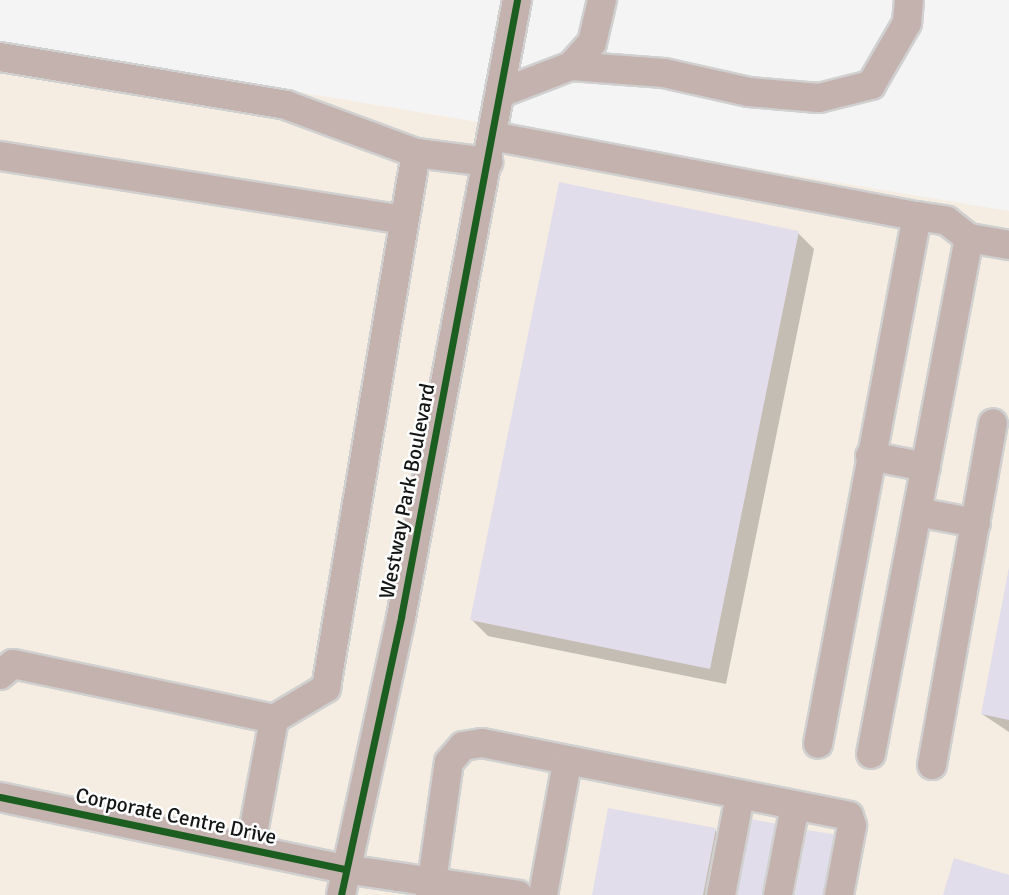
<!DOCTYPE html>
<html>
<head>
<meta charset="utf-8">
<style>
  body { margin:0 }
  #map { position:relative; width:1009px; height:895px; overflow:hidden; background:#f4f4f4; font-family:Signika,sans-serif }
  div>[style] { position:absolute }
  .industrial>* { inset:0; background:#f5ede2 }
  .shadow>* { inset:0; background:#0003 }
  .building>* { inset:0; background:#e2ddea }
  .roads { filter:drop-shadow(2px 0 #d0d0d0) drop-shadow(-2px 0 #d0d0d0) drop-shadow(0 2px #d0d0d0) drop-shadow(0 -2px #d0d0d0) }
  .minor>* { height:28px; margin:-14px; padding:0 14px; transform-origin:14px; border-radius:14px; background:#c4b2af }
  .cycleway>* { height:7px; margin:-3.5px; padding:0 3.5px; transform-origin:3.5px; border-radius:3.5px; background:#1b5e20 }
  span { translate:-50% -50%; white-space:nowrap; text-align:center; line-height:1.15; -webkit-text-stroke:5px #fff; paint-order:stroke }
  .street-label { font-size:21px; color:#131414 }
</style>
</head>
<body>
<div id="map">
  <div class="industrial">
    <div style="clip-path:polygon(0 42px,1009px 211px,1009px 895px,0 895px)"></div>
  </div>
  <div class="shadow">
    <div style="clip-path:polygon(798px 233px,814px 249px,726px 684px,488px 636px,472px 620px)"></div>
    <div style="clip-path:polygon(1009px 570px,1009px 732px,982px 714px)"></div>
    <div style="clip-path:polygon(715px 830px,731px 846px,722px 895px,594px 895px)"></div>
  </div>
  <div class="building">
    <div style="clip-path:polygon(559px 182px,799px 231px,710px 669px,470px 620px)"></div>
    <div style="clip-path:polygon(1009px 567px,1009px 720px,981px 714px)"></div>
    <div style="clip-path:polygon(608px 808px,716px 828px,703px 895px,592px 895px)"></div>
    <div style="clip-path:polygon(751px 819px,783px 825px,770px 895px,736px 895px)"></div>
    <div style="clip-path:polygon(807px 830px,838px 835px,827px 895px,795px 895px)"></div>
    <div style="clip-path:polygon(954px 858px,1009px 875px,1009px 895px,943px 895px)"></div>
  </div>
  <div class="roads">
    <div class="minor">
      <div style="left:0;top:57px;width:290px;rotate:9.5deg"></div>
      <div style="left:286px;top:105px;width:139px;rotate:20.3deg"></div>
      <div style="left:416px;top:153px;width:73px;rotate:7.1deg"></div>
      <div style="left:571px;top:66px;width:93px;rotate:4.3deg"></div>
      <div style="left:664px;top:73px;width:87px;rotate:12.6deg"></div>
      <div style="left:749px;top:92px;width:70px;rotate:4.9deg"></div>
      <div style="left:819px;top:98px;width:54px;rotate:-14deg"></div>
      <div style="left:871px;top:85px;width:72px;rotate:-59.9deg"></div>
      <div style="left:907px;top:23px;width:23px;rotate:-85deg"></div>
      <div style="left:501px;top:93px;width:75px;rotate:-21.1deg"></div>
      <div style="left:571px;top:66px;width:31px;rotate:-48deg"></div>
      <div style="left:592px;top:43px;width:44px;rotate:-76.9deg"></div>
      <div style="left:492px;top:136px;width:432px;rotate:10.7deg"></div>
      <div style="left:917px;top:216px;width:537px;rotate:100.62deg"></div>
      <div style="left:0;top:156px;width:408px;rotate:9deg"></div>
      <div style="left:917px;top:216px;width:30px;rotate:9deg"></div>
      <div style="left:947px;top:221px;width:28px;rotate:38deg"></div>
      <div style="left:870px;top:456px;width:57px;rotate:11.1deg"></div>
      <div style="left:917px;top:512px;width:60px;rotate:10.6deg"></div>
      <div style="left:0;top:675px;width:17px;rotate:-40deg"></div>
      <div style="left:13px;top:664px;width:267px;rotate:11.9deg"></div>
      <div style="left:274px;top:719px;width:61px;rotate:-30.8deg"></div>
      <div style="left:326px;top:688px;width:543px;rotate:-80.45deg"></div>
      <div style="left:871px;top:754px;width:525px;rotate:-79.25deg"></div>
      <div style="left:969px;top:238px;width:41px;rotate:9.9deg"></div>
      <div style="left:932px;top:765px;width:347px;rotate:-79.9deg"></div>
      <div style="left:0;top:797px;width:352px;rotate:11.8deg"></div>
      <div style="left:345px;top:869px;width:175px;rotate:8.5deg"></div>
      <div style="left:250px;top:849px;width:132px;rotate:-79.5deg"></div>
      <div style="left:341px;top:895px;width:284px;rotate:-77.8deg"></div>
      <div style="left:401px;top:617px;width:628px;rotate:-79.35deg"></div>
      <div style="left:430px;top:895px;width:134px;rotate:-81.9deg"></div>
      <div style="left:449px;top:762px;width:21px;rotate:-49deg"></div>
      <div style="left:463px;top:746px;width:19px;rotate:-9deg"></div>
      <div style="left:482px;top:743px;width:374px;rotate:11.2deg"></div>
      <div style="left:849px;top:816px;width:10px;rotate:73deg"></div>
      <div style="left:852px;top:826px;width:70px;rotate:100.7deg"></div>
      <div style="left:543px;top:895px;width:134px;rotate:-79.7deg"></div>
      <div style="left:721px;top:895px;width:102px;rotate:-79.2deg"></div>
      <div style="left:778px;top:895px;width:91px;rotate:-79.2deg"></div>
    </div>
  </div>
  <div class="cycleway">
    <div style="left:0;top:797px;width:352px;rotate:11.8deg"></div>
    <div style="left:341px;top:895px;width:284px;rotate:-77.8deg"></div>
    <div style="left:401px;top:617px;width:628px;rotate:-79.35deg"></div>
  </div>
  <div class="street-label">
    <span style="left:407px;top:491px;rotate:-79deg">Westway Park Boulevard</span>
    <span style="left:176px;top:816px;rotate:12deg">Corporate Centre Drive</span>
  </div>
</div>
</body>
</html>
